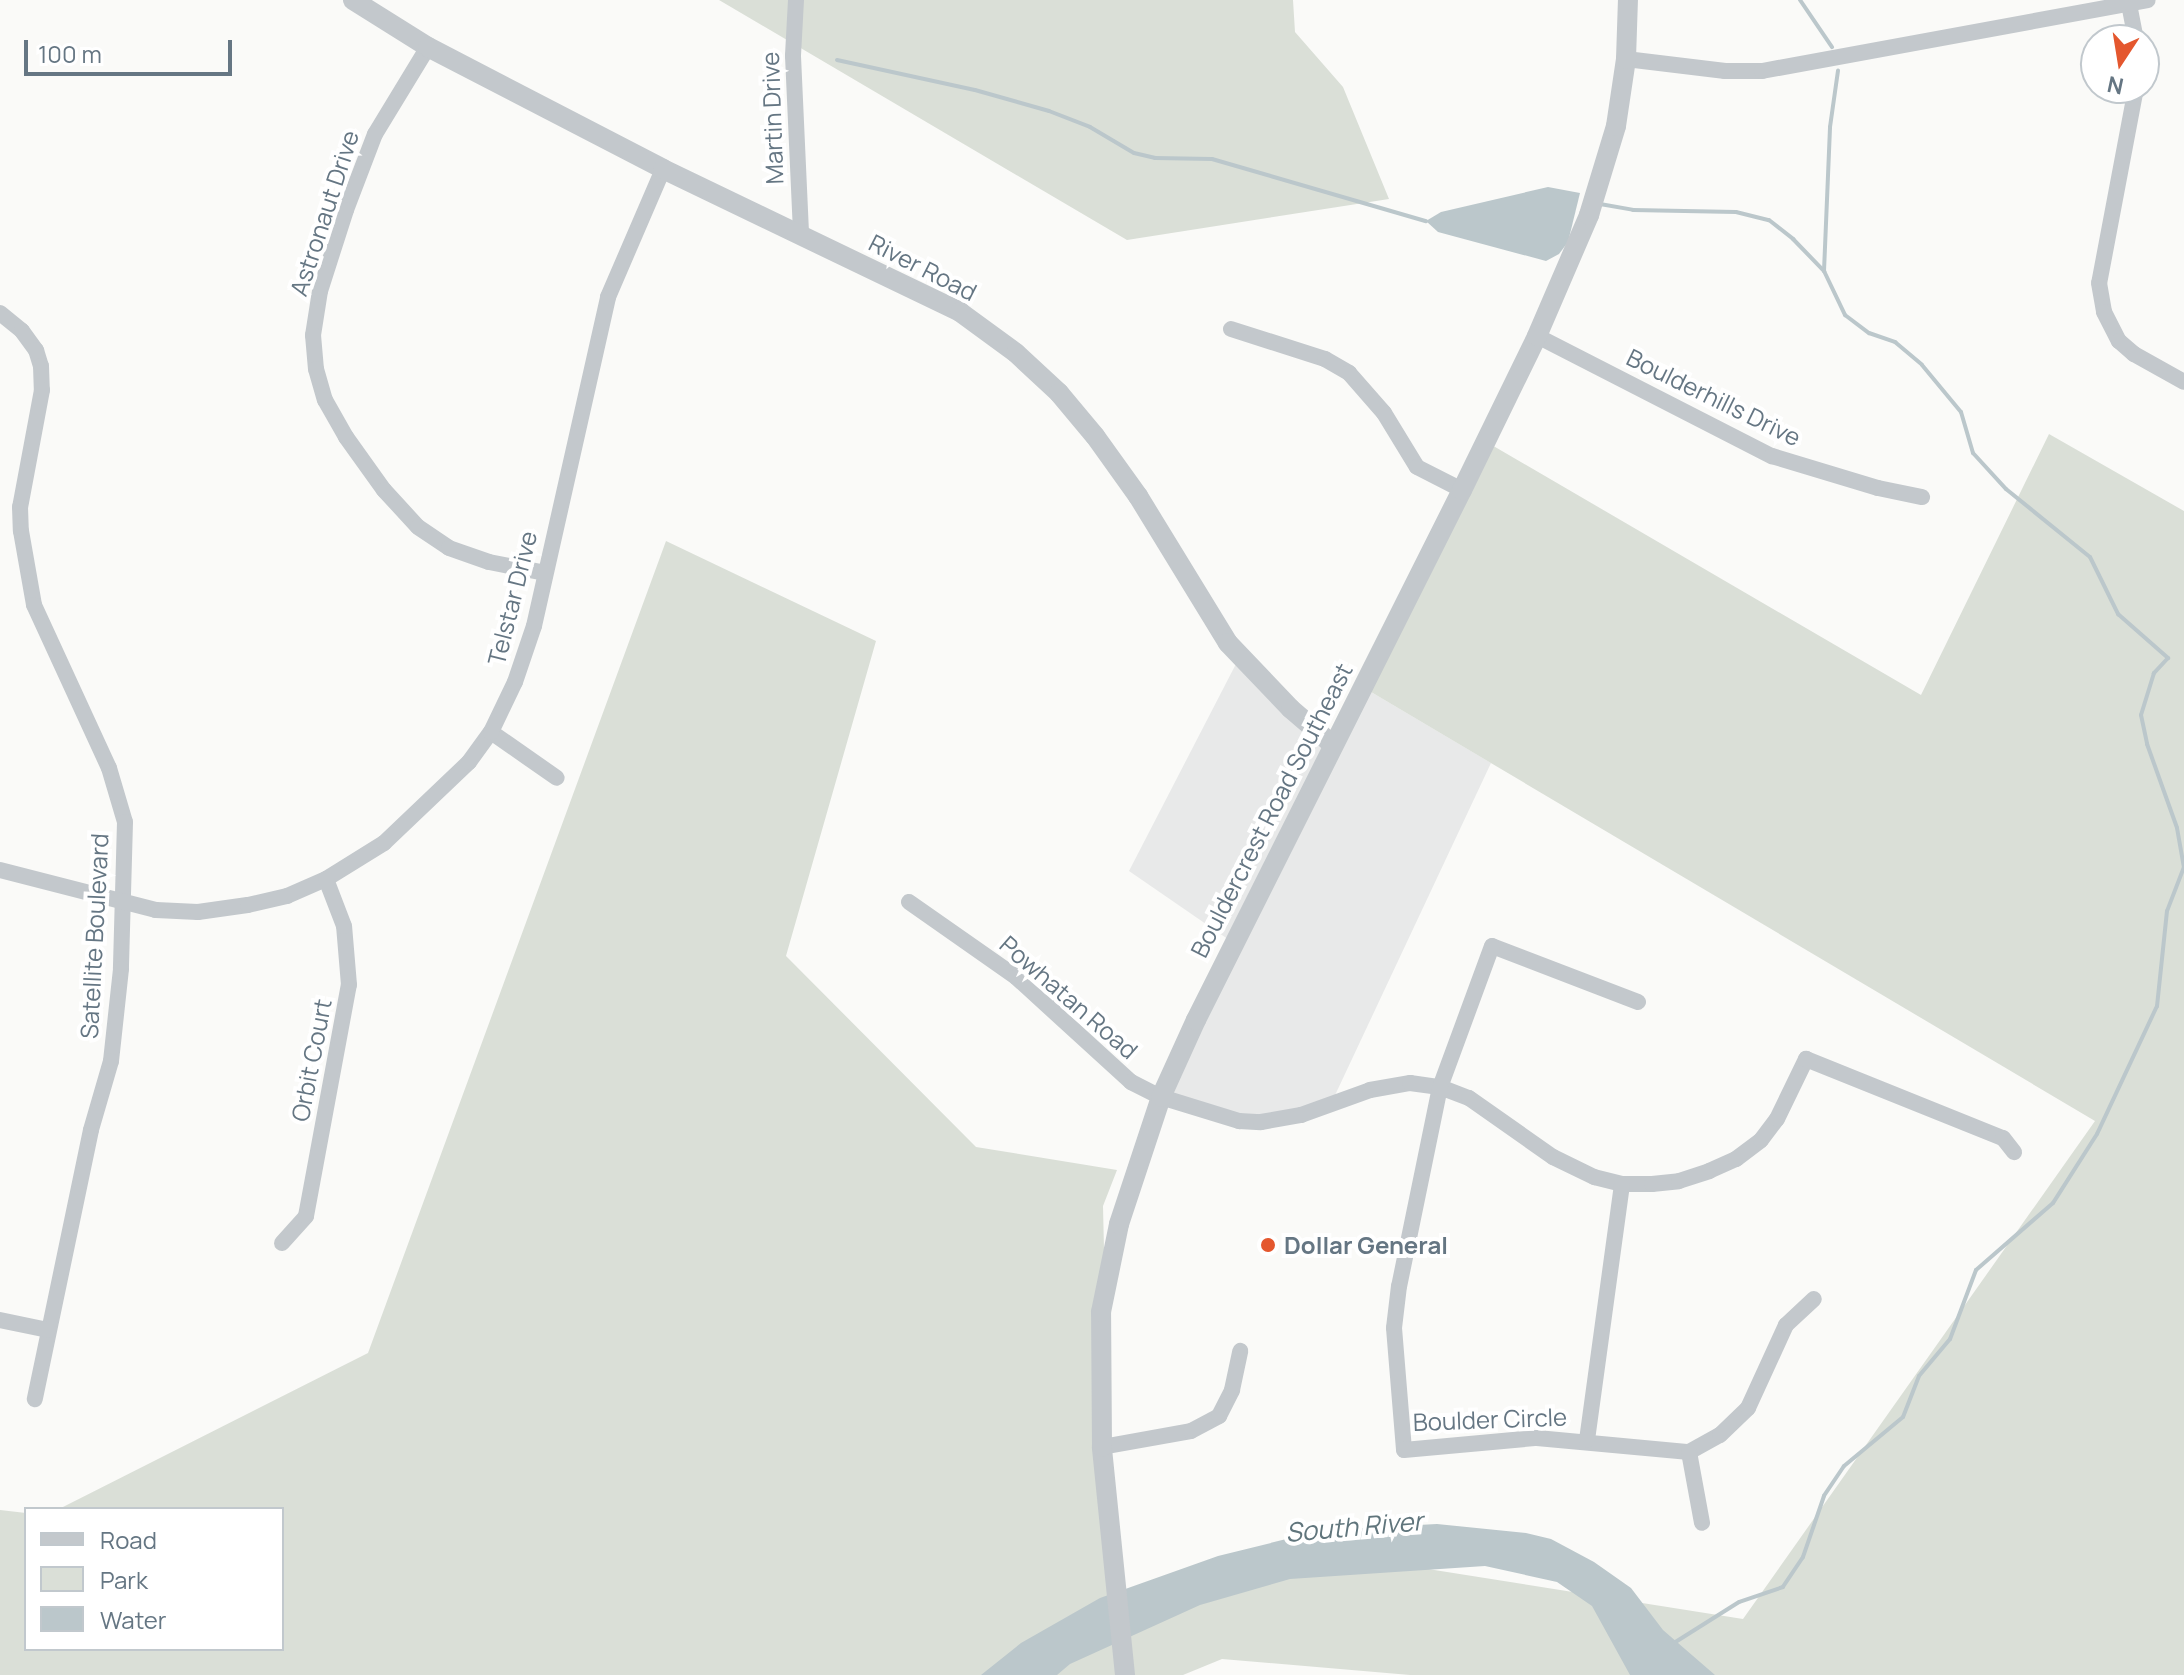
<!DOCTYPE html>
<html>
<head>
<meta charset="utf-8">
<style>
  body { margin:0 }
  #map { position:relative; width:2184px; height:1675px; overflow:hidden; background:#fafaf8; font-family:Manrope,sans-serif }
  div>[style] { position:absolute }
  .built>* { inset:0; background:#e8e9e9 }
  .green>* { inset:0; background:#dadfd7 }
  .water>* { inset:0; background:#bbc7cb }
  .stream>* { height:4px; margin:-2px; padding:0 2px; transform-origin:2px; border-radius:2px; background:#bbc7cb }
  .minor>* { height:16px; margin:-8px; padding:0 8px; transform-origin:8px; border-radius:8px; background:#c3c8cc }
  .tertiary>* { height:20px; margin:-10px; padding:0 10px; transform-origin:10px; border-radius:10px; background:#c3c8cc }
  .dots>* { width:22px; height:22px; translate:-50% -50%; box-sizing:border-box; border:4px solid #fff; border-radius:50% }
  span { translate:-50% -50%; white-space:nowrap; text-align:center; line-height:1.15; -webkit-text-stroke:8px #fff; paint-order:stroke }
  .street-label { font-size:24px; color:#657683 }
  .poi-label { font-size:24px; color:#657683; font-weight:700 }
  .left { translate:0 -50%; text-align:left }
  .water-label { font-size:26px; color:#60757c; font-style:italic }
  .legend { position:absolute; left:24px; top:1507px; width:260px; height:144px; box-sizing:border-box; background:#fff; border:2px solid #c1c8cd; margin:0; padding:10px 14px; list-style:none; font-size:24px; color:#657683 }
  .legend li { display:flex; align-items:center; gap:16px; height:40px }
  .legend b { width:40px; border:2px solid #c1c8cd }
  .north { position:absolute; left:2080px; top:24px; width:80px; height:80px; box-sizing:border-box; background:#fff; border:2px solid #c1c8cd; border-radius:50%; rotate:192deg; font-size:22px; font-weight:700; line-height:32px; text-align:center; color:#657683 }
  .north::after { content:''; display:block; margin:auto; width:28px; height:36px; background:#e4572e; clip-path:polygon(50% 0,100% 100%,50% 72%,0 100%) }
  .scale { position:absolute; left:24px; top:40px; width:208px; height:36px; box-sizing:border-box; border:4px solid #657683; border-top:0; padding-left:10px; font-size:24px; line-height:28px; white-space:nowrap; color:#657683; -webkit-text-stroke:6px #fff; paint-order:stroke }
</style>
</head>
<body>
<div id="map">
  <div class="built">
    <div style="clip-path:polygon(1238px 660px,1338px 743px,1366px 689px,1491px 763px,1329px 1108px,1258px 1125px,1165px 1100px,1235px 944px,1129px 871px)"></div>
  </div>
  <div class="green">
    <div style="clip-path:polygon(719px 0,1293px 0,1295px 32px,1343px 87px,1389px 199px,1127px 240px)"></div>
    <div style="clip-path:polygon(2049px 434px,2184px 511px,2184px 1675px,1410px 1675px,1222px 1659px,1183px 1675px,0 1675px,0 1510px,26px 1513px,26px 1649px,282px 1649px,282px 1509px,59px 1509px,368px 1353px,666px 541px,876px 641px,786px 956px,976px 1147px,1117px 1170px,1103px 1206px,1112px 1594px,1289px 1547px,1743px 1619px,2095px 1121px,1366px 689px,1490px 444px,1921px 695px)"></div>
  </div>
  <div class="water">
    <div style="clip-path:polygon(1548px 187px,1580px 193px,1568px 242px,1559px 254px,1546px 261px,1438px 232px,1426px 221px,1441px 212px)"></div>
    <div style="clip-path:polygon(1437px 1524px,1526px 1533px,1551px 1539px,1594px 1562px,1631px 1588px,1663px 1630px,1715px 1675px,1630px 1675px,1592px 1606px,1557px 1582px,1485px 1566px,1290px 1579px,1200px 1605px,1070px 1664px,1057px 1675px,981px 1675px,1021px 1643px,1100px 1598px,1218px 1556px,1323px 1530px)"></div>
  </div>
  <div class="stream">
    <div style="left:1800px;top:0;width:57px;rotate:55.8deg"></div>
    <div style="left:837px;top:60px;width:141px;rotate:12.3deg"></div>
    <div style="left:975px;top:90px;width:77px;rotate:15.8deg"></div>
    <div style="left:1049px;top:111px;width:44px;rotate:21.3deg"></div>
    <div style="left:1090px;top:127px;width:51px;rotate:30.6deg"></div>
    <div style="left:1134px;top:153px;width:22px;rotate:13deg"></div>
    <div style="left:1155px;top:158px;width:57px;rotate:1deg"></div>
    <div style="left:1212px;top:159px;width:223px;rotate:16.2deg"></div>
    <div style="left:1600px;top:204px;width:34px;rotate:10deg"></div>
    <div style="left:1633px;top:210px;width:103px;rotate:1.1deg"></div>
    <div style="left:1736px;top:212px;width:34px;rotate:14deg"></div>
    <div style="left:1769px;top:220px;width:31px;rotate:38deg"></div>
    <div style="left:1793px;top:239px;width:45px;rotate:45.9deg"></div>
    <div style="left:1824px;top:271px;width:49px;rotate:64.5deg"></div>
    <div style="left:1845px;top:315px;width:30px;rotate:37deg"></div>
    <div style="left:1869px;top:333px;width:28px;rotate:19deg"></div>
    <div style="left:1895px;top:342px;width:35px;rotate:40deg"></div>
    <div style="left:1922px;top:365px;width:61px;rotate:50.3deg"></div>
    <div style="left:1961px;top:412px;width:43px;rotate:73.7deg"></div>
    <div style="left:1973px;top:453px;width:49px;rotate:47.5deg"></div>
    <div style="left:2006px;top:489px;width:108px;rotate:39deg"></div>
    <div style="left:2090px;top:557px;width:64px;rotate:63.8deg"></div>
    <div style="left:2118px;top:614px;width:67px;rotate:41.3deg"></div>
    <div style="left:2168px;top:658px;width:21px;rotate:133deg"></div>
    <div style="left:2154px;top:673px;width:44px;rotate:107.2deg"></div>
    <div style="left:2141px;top:715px;width:30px;rotate:78deg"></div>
    <div style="left:2147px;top:744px;width:89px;rotate:70.3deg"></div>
    <div style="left:2177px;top:828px;width:40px;rotate:80deg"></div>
    <div style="left:2184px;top:867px;width:47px;rotate:111.1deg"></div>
    <div style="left:2167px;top:911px;width:96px;rotate:96deg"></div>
    <div style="left:2157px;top:1006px;width:141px;rotate:115.1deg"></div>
    <div style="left:2097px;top:1134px;width:82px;rotate:122.5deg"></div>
    <div style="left:2053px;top:1203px;width:102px;rotate:139deg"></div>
    <div style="left:1976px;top:1270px;width:74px;rotate:110.6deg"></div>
    <div style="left:1950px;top:1339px;width:48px;rotate:130deg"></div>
    <div style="left:1919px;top:1376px;width:44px;rotate:111.3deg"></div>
    <div style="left:1903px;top:1417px;width:77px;rotate:140.3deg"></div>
    <div style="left:1844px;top:1466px;width:36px;rotate:124deg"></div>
    <div style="left:1824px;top:1496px;width:65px;rotate:109deg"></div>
    <div style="left:1803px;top:1557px;width:36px;rotate:124deg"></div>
    <div style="left:1783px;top:1587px;width:46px;rotate:161.2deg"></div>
    <div style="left:1739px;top:1602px;width:77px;rotate:147.8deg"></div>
    <div style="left:1824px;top:271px;width:144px;rotate:-87.6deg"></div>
    <div style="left:1830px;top:127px;width:57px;rotate:-81.9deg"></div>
  </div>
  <div class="minor">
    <div style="left:796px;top:0;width:56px;rotate:93.1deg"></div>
    <div style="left:793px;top:56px;width:178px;rotate:87.4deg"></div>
    <div style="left:2129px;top:4px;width:37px;rotate:79deg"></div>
    <div style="left:428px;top:47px;width:102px;rotate:121.3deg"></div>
    <div style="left:375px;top:134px;width:81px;rotate:110.9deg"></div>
    <div style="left:346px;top:210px;width:85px;rotate:107.8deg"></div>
    <div style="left:320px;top:291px;width:45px;rotate:99deg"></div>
    <div style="left:313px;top:335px;width:34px;rotate:85deg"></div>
    <div style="left:316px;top:369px;width:32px;rotate:74deg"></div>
    <div style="left:325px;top:400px;width:43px;rotate:60.4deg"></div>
    <div style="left:346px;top:437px;width:65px;rotate:54.4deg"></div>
    <div style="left:384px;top:490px;width:50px;rotate:47.4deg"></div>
    <div style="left:418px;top:527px;width:37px;rotate:34deg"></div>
    <div style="left:449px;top:548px;width:42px;rotate:19.3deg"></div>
    <div style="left:489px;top:562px;width:57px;rotate:11.1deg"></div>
    <div style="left:1626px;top:59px;width:100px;rotate:6.9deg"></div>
    <div style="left:1725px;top:71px;width:37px"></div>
    <div style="left:1762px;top:71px;width:392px;rotate:-10.4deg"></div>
    <div style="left:2136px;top:88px;width:198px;rotate:100.7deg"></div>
    <div style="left:2099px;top:283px;width:29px;rotate:80deg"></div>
    <div style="left:2104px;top:312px;width:33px;rotate:63deg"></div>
    <div style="left:2119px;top:341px;width:20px;rotate:41deg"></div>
    <div style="left:2134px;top:354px;width:57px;rotate:29.2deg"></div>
    <div style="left:0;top:313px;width:28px;rotate:39deg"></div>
    <div style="left:22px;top:331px;width:24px;rotate:54deg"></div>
    <div style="left:36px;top:350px;width:17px;rotate:73deg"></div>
    <div style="left:41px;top:366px;width:24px;rotate:88deg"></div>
    <div style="left:42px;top:390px;width:119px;rotate:100.6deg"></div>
    <div style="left:20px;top:507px;width:24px;rotate:88deg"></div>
    <div style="left:21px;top:531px;width:75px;rotate:80deg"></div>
    <div style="left:34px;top:605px;width:179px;rotate:65.3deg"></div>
    <div style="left:109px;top:768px;width:56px;rotate:73.5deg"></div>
    <div style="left:125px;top:822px;width:147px;rotate:91.6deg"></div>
    <div style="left:121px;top:969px;width:93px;rotate:96.2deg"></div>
    <div style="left:111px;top:1061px;width:72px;rotate:106.2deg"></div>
    <div style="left:91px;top:1130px;width:275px;rotate:101.8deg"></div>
    <div style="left:1231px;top:329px;width:99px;rotate:17.7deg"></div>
    <div style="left:1325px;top:359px;width:28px;rotate:30deg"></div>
    <div style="left:1349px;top:373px;width:53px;rotate:48.8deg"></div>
    <div style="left:1384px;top:413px;width:63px;rotate:58.6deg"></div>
    <div style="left:1417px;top:467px;width:51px;rotate:27.1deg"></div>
    <div style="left:1537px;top:336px;width:264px;rotate:27.1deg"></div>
    <div style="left:1772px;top:456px;width:111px;rotate:16.8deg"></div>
    <div style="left:1878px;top:488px;width:45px;rotate:11.6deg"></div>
    <div style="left:491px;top:732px;width:80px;rotate:34.9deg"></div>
    <div style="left:0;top:870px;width:161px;rotate:14.4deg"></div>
    <div style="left:156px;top:910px;width:42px;rotate:2.7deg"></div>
    <div style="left:198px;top:912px;width:50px;rotate:-8deg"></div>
    <div style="left:248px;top:905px;width:40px;rotate:-13deg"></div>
    <div style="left:287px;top:896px;width:43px;rotate:-23.6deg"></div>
    <div style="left:326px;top:879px;width:68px;rotate:-31.8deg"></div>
    <div style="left:384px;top:843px;width:117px;rotate:-43.6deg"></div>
    <div style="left:469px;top:762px;width:37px;rotate:-54deg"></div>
    <div style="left:491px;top:732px;width:55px;rotate:-64.4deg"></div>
    <div style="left:515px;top:682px;width:59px;rotate:-71.3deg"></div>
    <div style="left:534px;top:626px;width:337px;rotate:-77.3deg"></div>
    <div style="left:608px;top:297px;width:139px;rotate:-66.7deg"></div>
    <div style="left:909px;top:902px;width:131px;rotate:35deg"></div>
    <div style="left:1016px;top:977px;width:156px;rotate:42.4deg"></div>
    <div style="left:1131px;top:1082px;width:34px;rotate:27deg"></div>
    <div style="left:1161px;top:1097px;width:82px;rotate:17.1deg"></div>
    <div style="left:1239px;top:1121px;width:22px;rotate:3deg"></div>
    <div style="left:1261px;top:1122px;width:41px;rotate:-9.9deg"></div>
    <div style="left:1301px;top:1115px;width:73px;rotate:-19.9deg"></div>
    <div style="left:1370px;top:1090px;width:41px;rotate:-9.9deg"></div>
    <div style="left:1410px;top:1083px;width:30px;rotate:8deg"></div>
    <div style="left:1440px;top:1087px;width:31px;rotate:21deg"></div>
    <div style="left:1469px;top:1098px;width:103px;rotate:35.1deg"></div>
    <div style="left:1553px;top:1157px;width:46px;rotate:26deg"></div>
    <div style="left:1594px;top:1177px;width:29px;rotate:14deg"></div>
    <div style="left:1622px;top:1184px;width:30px"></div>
    <div style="left:1652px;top:1184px;width:27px;rotate:-6deg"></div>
    <div style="left:1679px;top:1181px;width:32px;rotate:-18deg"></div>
    <div style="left:1709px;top:1171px;width:30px;rotate:-24deg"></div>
    <div style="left:1736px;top:1159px;width:31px;rotate:-37deg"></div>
    <div style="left:1761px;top:1140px;width:26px;rotate:-53deg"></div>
    <div style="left:1777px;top:1119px;width:67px;rotate:-64.2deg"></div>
    <div style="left:1806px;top:1059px;width:212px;rotate:21.9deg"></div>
    <div style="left:2003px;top:1138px;width:18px;rotate:52deg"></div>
    <div style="left:1638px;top:1002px;width:156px;rotate:-159deg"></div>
    <div style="left:1492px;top:946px;width:150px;rotate:110.2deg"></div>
    <div style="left:1440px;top:1087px;width:203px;rotate:101.6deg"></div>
    <div style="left:1399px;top:1286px;width:42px;rotate:96.8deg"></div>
    <div style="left:1394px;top:1328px;width:122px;rotate:85.3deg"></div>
    <div style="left:1404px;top:1450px;width:134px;rotate:-5.2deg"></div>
    <div style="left:1537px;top:1438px;width:153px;rotate:5.3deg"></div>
    <div style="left:1689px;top:1452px;width:35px;rotate:-29deg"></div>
    <div style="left:1720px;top:1435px;width:39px;rotate:-44deg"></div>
    <div style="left:1748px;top:1408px;width:91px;rotate:-65.4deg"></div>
    <div style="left:1786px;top:1325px;width:38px;rotate:-43deg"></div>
    <div style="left:282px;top:1243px;width:36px;rotate:-48deg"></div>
    <div style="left:306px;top:1216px;width:235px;rotate:-79.5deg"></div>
    <div style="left:349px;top:985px;width:59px;rotate:-94.8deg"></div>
    <div style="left:344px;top:926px;width:50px;rotate:-111deg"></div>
    <div style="left:0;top:1320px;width:49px;rotate:11.8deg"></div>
    <div style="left:1587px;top:1440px;width:258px;rotate:-82.2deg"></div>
    <div style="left:1102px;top:1447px;width:90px;rotate:-10.2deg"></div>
    <div style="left:1191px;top:1431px;width:32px;rotate:-28deg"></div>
    <div style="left:1219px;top:1416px;width:29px;rotate:-63deg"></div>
    <div style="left:1232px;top:1390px;width:40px;rotate:-78deg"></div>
    <div style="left:1689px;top:1452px;width:72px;rotate:79.6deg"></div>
  </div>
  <div class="tertiary">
    <div style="left:353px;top:0;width:89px;rotate:32.1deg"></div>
    <div style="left:428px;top:47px;width:265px;rotate:27.4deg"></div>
    <div style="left:663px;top:169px;width:330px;rotate:25.7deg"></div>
    <div style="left:960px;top:312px;width:69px;rotate:36.2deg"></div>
    <div style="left:1016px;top:353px;width:59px;rotate:42.9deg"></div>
    <div style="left:1059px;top:393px;width:56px;rotate:50.1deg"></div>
    <div style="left:1095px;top:436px;width:74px;rotate:54.4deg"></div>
    <div style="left:1138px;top:496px;width:172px;rotate:58.5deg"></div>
    <div style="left:1228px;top:643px;width:91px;rotate:46.3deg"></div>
    <div style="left:1291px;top:709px;width:54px;rotate:40.5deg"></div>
    <div style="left:1125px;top:1675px;width:229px;rotate:-95.8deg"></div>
    <div style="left:1102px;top:1447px;width:135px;rotate:-90.4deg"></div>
    <div style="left:1101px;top:1312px;width:90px;rotate:-78.4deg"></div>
    <div style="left:1119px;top:1224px;width:134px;rotate:-71.7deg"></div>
    <div style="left:1161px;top:1097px;width:85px;rotate:-65.6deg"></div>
    <div style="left:1196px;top:1020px;width:593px;rotate:-63.35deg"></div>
    <div style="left:1462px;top:490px;width:171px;rotate:-64deg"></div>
    <div style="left:1537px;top:336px;width:132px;rotate:-66.7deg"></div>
    <div style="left:1589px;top:215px;width:93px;rotate:-73.1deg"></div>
    <div style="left:1616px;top:126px;width:68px;rotate:-81.5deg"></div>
    <div style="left:1626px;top:59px;width:59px;rotate:-88.1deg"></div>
  </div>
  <div class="dots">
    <div style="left:1268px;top:1245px;background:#e4572e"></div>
  </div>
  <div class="street-label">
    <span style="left:772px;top:118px;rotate:-92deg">Martin Drive</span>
    <span style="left:324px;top:213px;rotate:-72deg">Astronaut Drive</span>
    <span style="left:923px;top:267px;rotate:27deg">River Road</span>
    <span style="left:1714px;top:397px;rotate:26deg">Boulderhills Drive</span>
    <span style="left:512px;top:598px;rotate:-76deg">Telstar Drive</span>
    <span style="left:1271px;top:810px;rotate:-63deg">Bouldercrest Road Southeast</span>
    <span style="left:94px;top:936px;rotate:-87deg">Satellite Boulevard</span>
    <span style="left:1069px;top:997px;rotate:41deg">Powhatan Road</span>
    <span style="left:311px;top:1060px;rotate:-79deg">Orbit Court</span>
    <span style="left:1490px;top:1419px;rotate:-2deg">Boulder Circle</span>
  </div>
  <div class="poi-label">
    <span class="left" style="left:1284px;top:1245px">Dollar General</span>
  </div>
  <div class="water-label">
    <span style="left:1354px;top:1527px;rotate:-5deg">South River</span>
  </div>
  <ul class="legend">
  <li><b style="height:10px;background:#c3c8cc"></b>Road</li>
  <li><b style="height:22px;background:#dadfd7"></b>Park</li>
  <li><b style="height:22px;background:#bbc7cb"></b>Water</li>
  </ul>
  <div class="north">N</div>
  <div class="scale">100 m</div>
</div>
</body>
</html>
